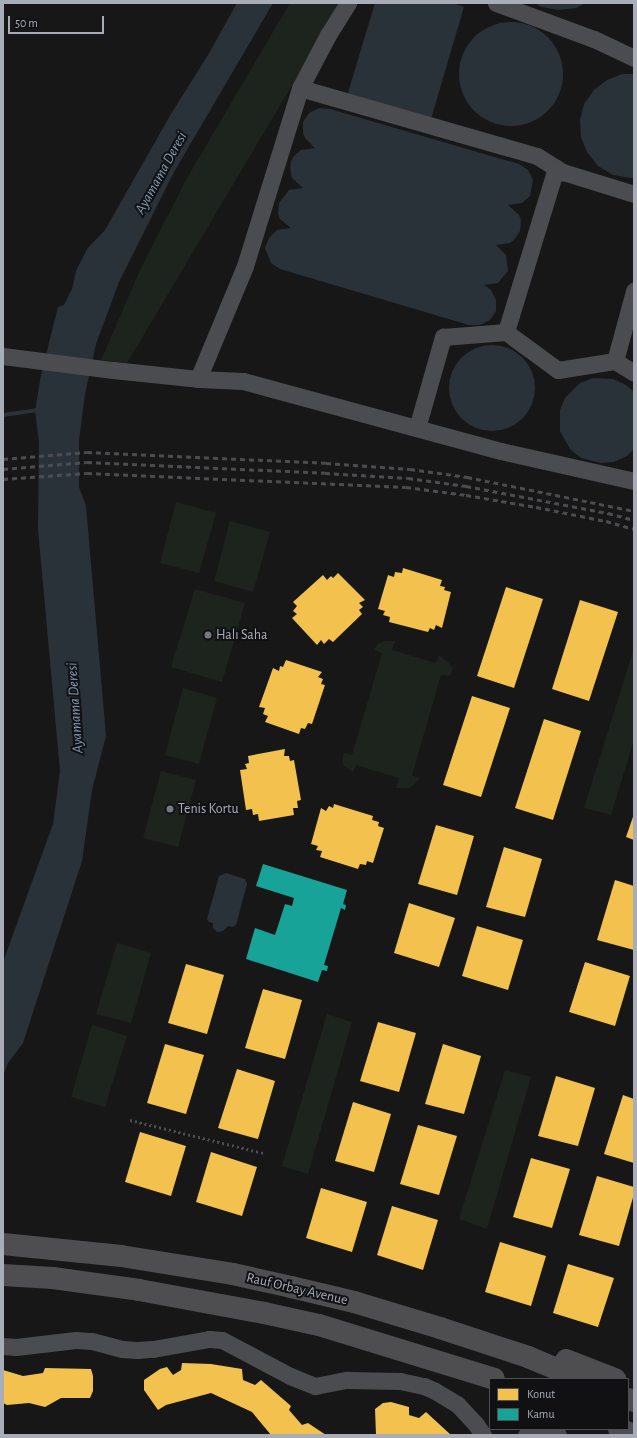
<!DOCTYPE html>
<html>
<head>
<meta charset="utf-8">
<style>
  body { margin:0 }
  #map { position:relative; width:637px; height:1438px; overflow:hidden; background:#171717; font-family:"Alegreya Sans",sans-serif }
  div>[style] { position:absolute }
  .green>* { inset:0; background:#1d241e }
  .water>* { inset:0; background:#2a3239 }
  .round { border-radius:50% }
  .homes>* { inset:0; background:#f2c14e }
  .public>* { inset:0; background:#17a398 }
  .stream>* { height:4px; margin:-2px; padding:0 2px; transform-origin:2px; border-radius:2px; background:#2a3239 }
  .path>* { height:2.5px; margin-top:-1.25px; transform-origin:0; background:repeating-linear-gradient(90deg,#4d4e52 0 2px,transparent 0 5px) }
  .minor>* { height:17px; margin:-8.5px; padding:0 8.5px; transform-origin:8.5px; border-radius:8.5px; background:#4b4c50 }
  .highway>* { height:22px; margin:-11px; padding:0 11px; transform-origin:11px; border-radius:11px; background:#4e4e51 }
  .rail>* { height:3px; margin-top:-1.5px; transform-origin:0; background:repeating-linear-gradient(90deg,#4b4c4f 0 5px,transparent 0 9px) }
  .dots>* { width:11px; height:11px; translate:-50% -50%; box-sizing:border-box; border:2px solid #111113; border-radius:50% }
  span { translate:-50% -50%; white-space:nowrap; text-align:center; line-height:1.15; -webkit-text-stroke:4px #111113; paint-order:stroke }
  .poi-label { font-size:14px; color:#a8adb8 }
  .left { translate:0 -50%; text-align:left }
  .street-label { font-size:14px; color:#a8adb8 }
  .water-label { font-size:15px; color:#7f9bb3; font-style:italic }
  .frame { position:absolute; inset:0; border:4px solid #a8adb8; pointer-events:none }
  .legend { position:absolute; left:489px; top:1378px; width:140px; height:52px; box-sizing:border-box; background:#111113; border:1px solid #4d4f55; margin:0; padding:5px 7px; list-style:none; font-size:12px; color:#a8adb8 }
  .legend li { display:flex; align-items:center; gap:8px; height:20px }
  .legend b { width:20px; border:1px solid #4d4f55 }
  .scale { position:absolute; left:8px; top:16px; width:96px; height:18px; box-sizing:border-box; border:2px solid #a8adb8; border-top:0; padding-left:5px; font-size:12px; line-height:14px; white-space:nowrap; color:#a8adb8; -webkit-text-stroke:3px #111113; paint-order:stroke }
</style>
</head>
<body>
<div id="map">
  <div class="green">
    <div style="clip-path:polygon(290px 3px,341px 3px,127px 363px,101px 360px,141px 268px,187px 178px)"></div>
    <div style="clip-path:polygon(176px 502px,216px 513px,199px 573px,160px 563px)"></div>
    <div style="clip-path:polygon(230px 521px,270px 532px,253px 592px,214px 581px)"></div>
    <div style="clip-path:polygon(195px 589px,245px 603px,222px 682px,171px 667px)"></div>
    <div style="clip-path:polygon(385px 641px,395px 641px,392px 650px,436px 663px,439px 655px,450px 664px,453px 669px,450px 676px,441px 675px,412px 775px,420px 779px,410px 788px,396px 788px,399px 778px,356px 765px,353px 772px,344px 766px,342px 759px,344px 753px,352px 755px,382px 653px,373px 650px,379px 643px)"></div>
    <div style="clip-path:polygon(634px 648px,634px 740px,611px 815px,584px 808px)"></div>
    <div style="clip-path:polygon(183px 688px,217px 698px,199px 764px,165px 755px)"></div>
    <div style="clip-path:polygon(161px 771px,196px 780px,178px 847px,143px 838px)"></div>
    <div style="clip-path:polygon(117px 943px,151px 953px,131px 1023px,96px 1014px)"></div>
    <div style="clip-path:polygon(327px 1014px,352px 1022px,308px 1174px,282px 1166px)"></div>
    <div style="clip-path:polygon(92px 1025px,127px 1036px,105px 1107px,71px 1097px)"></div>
    <div style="clip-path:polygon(505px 1070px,531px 1077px,487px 1229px,459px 1219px)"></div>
  </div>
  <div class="water">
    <div style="clip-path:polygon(237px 3px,273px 3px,174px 172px,119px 282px,96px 344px,85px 394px,79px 440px,79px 487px,86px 506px,106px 736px,92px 790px,82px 861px,23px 1043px,8px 1063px,3px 1076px,3px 962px,53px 824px,60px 771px,38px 529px,39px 442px,35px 411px,41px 375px,58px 307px,64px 305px,72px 289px,76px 271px,87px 249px,105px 230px,171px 114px,208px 55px)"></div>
    <div style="clip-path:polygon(375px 3px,453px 3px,464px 7px,431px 119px,347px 96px)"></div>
    <div style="clip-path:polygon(535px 3px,585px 3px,576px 8px,559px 10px,541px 7px)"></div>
    <div class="round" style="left:459px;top:22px;width:104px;height:104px"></div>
    <div style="clip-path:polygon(622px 74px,634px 74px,634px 178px,631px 178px,613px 175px,598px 166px,587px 152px,581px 137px,580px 120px,584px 104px,594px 90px,607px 80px)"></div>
    <div style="clip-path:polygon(319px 108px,330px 109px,519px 164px,528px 170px,533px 180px,530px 196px,522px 203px,508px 205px,519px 215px,521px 220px,520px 231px,514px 240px,510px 243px,496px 245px,506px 255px,508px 271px,498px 283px,484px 285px,491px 290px,496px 300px,496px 311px,490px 320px,480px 325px,469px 325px,280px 269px,271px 263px,265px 248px,269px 238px,277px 230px,291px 228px,280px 219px,278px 213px,279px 203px,289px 190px,303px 188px,292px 178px,290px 168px,291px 162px,293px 157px,301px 150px,315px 148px,305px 138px,303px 133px,303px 122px,309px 113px)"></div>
    <div class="round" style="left:449px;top:345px;width:86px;height:86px"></div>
    <div style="clip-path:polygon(593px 378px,613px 379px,626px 385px,634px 392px,634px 449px,627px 456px,614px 462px,601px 463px,581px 458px,570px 449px,560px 431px,560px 410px,565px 398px,580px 383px)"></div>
    <div style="clip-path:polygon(226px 873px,245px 879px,247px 884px,236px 925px,233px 927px,228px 926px,223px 931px,217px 932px,213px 928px,213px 923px,209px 922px,207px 919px,219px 876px)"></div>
  </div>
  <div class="homes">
    <div style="clip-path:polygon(403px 568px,442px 580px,440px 586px,445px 587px,444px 590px,451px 592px,442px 628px,436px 625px,434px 630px,430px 628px,428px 632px,389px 622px,390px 617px,383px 615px,385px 611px,378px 609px,388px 575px,394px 577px,395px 572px,402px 573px)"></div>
    <div style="clip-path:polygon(338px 573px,365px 600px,359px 603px,363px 607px,359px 610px,362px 614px,333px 642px,329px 639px,324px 644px,321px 640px,317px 645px,292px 618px,297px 614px,293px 611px,297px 606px,293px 602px,323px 575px,327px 580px,331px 576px,333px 578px)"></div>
    <div style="clip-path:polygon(506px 587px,543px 599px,514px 688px,477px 676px)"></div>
    <div style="clip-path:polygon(580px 600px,618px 612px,589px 701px,552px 689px)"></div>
    <div style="clip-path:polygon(286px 660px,322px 672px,318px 677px,323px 679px,321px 684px,325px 685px,312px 724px,308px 723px,305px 729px,301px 728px,299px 734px,265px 722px,268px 716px,263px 714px,265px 708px,259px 707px,273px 668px,279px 671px,280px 666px,283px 667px)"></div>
    <div style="clip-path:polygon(472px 696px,510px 708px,481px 797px,443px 785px)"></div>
    <div style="clip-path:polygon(544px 719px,581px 731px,553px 820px,515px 808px)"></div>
    <div style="clip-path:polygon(285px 749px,284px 756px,289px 756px,290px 761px,294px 760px,301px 800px,297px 801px,298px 808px,293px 808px,294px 815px,259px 821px,258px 814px,253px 815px,252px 809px,246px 810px,240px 770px,247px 769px,245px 764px,249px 763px,248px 756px)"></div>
    <div style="clip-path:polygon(334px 804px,373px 816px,372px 820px,379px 822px,378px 826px,384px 828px,373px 863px,367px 861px,366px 865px,360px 864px,358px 869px,320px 857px,322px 851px,316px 850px,318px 846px,311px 844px,321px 808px,326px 811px,329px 806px,333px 808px)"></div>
    <div style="clip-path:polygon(634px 814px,634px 840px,626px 837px)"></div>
    <div style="clip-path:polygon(436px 825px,474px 836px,457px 895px,418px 884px)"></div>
    <div style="clip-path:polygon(504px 847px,542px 859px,525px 917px,486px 907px)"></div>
    <div style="clip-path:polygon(615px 880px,634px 886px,634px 950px,597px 940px)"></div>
    <div style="clip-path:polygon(409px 903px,455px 918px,439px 967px,394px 953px)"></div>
    <div style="clip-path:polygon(477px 926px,523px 940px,508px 990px,462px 976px)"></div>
    <div style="clip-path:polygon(585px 962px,630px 976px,615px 1026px,569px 1012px)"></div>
    <div style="clip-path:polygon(186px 964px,224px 975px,207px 1034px,168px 1023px)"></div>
    <div style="clip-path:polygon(263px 989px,302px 1000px,285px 1059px,245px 1048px)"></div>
    <div style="clip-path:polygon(378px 1022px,416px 1033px,399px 1092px,360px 1081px)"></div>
    <div style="clip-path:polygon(165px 1044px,204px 1055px,186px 1114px,147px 1103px)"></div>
    <div style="clip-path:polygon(443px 1044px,481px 1056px,464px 1114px,425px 1104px)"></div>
    <div style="clip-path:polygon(237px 1069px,275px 1081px,258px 1139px,218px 1128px)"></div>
    <div style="clip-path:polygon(556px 1076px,595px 1088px,578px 1146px,538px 1136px)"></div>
    <div style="clip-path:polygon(623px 1095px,634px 1099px,634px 1163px,604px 1154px)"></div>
    <div style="clip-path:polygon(353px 1102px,391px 1114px,374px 1172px,335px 1161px)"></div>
    <div style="clip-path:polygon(418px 1125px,457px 1136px,439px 1195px,400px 1184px)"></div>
    <div style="clip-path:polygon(140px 1132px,186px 1146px,171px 1196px,125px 1182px)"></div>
    <div style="clip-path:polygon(211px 1152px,257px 1167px,242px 1216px,196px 1202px)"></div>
    <div style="clip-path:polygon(531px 1158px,570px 1169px,552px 1228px,513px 1217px)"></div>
    <div style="clip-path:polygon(597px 1176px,634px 1187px,634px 1194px,619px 1246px,579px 1235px)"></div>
    <div style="clip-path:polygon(321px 1188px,367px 1202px,352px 1252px,306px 1238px)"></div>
    <div style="clip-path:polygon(392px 1206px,438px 1220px,423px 1270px,377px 1255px)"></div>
    <div style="clip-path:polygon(500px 1242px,546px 1256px,531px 1306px,485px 1292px)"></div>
    <div style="clip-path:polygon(568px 1264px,614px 1278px,598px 1327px,553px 1313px)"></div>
    <div style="clip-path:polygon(182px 1363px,211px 1364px,242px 1369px,243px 1380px,255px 1385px,261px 1380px,291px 1406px,289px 1410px,302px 1425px,308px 1423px,326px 1435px,271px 1435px,252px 1412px,211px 1393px,166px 1405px,158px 1410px,144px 1390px,144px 1380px,160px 1369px,167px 1367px,173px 1375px,181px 1370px)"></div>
    <div style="clip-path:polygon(45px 1368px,91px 1369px,93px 1376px,93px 1391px,90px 1398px,61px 1398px,45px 1407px,29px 1403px,7px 1405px,3px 1403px,3px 1370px,23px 1376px,43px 1373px)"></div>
    <div style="clip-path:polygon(391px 1402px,409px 1407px,409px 1415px,419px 1418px,426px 1412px,451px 1435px,376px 1435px,375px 1409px,383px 1403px)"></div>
  </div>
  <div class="public">
    <div style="clip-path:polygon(263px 864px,347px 890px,343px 904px,346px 905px,345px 910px,341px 908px,324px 965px,328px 966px,327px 971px,322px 970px,318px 982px,246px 959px,255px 928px,275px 935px,285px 904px,292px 906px,294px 898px,256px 886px)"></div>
  </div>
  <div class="stream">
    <div style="left:3px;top:415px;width:35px;rotate:-8deg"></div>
  </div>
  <div class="path">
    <div style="left:130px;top:1120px;width:137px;rotate:13.9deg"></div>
  </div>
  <div class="minor">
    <div style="left:496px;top:3px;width:104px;rotate:20.2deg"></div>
    <div style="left:594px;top:39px;width:44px;rotate:25.4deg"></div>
    <div style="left:300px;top:88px;width:247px;rotate:16deg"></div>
    <div style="left:537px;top:156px;width:31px;rotate:32deg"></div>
    <div style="left:563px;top:172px;width:74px;rotate:17.2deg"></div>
    <div style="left:556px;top:168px;width:171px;rotate:107deg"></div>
    <div style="left:506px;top:332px;width:64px;rotate:36.2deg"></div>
    <div style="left:558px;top:370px;width:58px;rotate:-9deg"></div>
    <div style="left:615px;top:361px;width:73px;rotate:-74.8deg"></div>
    <div style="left:3px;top:356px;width:111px;rotate:7.3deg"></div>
    <div style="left:113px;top:370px;width:85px;rotate:6deg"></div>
    <div style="left:198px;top:379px;width:45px;rotate:2.5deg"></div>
    <div style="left:243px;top:381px;width:267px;rotate:15.2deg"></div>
    <div style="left:501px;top:451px;width:136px;rotate:12.7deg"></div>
    <div style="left:615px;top:361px;width:22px;rotate:32deg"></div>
    <div style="left:198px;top:379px;width:122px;rotate:-67.4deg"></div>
    <div style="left:245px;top:266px;width:186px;rotate:-72.8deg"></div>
    <div style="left:300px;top:88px;width:60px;rotate:-62.2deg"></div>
    <div style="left:328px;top:35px;width:38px;rotate:-58deg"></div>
    <div style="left:417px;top:428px;width:95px;rotate:-74.1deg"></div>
    <div style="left:443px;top:337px;width:63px;rotate:-4.5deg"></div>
    <div style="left:3px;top:1346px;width:13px;rotate:4deg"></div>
    <div style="left:16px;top:1347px;width:60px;rotate:-6.7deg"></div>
    <div style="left:76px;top:1340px;width:16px;rotate:4deg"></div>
    <div style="left:92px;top:1341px;width:31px;rotate:15deg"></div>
    <div style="left:122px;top:1349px;width:15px;rotate:4deg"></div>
    <div style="left:137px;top:1350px;width:16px;rotate:-4deg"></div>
    <div style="left:153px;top:1349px;width:57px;rotate:-10.1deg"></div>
    <div style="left:209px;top:1339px;width:13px;rotate:4deg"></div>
    <div style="left:222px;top:1340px;width:77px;rotate:27.9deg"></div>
    <div style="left:290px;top:1376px;width:27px;rotate:22deg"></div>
    <div style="left:315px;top:1386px;width:33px;rotate:-11deg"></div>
    <div style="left:347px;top:1380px;width:53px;rotate:1.1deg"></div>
    <div style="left:400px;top:1381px;width:25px;rotate:12deg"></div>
    <div style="left:424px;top:1386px;width:12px;rotate:24deg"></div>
    <div style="left:435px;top:1391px;width:26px;rotate:31deg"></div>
    <div style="left:457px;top:1404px;width:26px;rotate:47deg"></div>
    <div style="left:475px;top:1423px;width:14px;rotate:56deg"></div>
    <div style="left:526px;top:1435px;width:18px;rotate:-6deg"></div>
    <div style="left:544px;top:1433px;width:14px;rotate:8deg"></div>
  </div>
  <div class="highway">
    <div style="left:3px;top:1244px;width:119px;rotate:5.8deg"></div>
    <div style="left:121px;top:1256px;width:113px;rotate:9.1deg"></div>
    <div style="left:233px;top:1274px;width:59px;rotate:12.6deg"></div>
    <div style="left:291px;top:1287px;width:65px;rotate:13.4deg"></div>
    <div style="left:354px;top:1302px;width:90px;rotate:16.8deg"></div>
    <div style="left:440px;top:1328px;width:93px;rotate:18.2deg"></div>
    <div style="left:528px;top:1357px;width:57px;rotate:22.5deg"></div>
    <div style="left:3px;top:1275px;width:50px;rotate:3.4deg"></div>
    <div style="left:53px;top:1278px;width:87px;rotate:7.9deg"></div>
    <div style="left:139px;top:1290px;width:127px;rotate:10.4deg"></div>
    <div style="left:264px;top:1313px;width:56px;rotate:12.3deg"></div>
    <div style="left:319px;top:1325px;width:183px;rotate:17.1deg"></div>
    <div style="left:566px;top:1360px;width:53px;rotate:21.2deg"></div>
    <div style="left:628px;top:1399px;width:6px;rotate:18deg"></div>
    <div style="left:619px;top:1429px;width:16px;rotate:22deg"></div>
  </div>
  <div class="rail">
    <div style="left:3px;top:459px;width:84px;rotate:-4.8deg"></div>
    <div style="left:87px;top:452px;width:239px;rotate:2.6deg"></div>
    <div style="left:326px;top:463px;width:84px;rotate:4.1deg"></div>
    <div style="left:410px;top:469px;width:58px;rotate:8deg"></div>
    <div style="left:467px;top:477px;width:170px;rotate:11.5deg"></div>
    <div style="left:3px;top:469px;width:84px;rotate:-4.8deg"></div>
    <div style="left:87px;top:462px;width:238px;rotate:2.6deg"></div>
    <div style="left:325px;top:473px;width:83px;rotate:3.4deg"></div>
    <div style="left:408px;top:478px;width:59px;rotate:7.9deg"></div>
    <div style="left:466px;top:486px;width:145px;rotate:10.8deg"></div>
    <div style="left:608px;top:513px;width:27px;rotate:15deg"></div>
    <div style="left:3px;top:479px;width:84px;rotate:-4.1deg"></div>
    <div style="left:87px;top:473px;width:319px;rotate:2.5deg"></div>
    <div style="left:406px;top:487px;width:61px;rotate:7.6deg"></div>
    <div style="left:466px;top:495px;width:71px;rotate:9.7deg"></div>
    <div style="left:536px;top:507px;width:71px;rotate:11.3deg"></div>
    <div style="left:606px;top:521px;width:29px;rotate:16deg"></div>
  </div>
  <div class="dots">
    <div style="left:208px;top:635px;background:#757880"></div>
    <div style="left:170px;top:809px;background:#757880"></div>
  </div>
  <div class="poi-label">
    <span class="left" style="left:216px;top:635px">Halı Saha</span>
    <span class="left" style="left:178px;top:809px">Tenis Kortu</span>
  </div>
  <div class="street-label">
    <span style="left:297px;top:1289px;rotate:13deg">Rauf Orbay Avenue</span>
  </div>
  <div class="water-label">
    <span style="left:161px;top:173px;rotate:-61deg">Ayamama Deresi</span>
    <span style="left:75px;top:708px;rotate:-94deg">Ayamama Deresi</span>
  </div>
  <div class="frame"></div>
  <ul class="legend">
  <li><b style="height:11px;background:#f2c14e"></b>Konut</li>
  <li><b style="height:11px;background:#17a398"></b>Kamu</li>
  </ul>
  <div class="scale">50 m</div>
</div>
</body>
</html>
